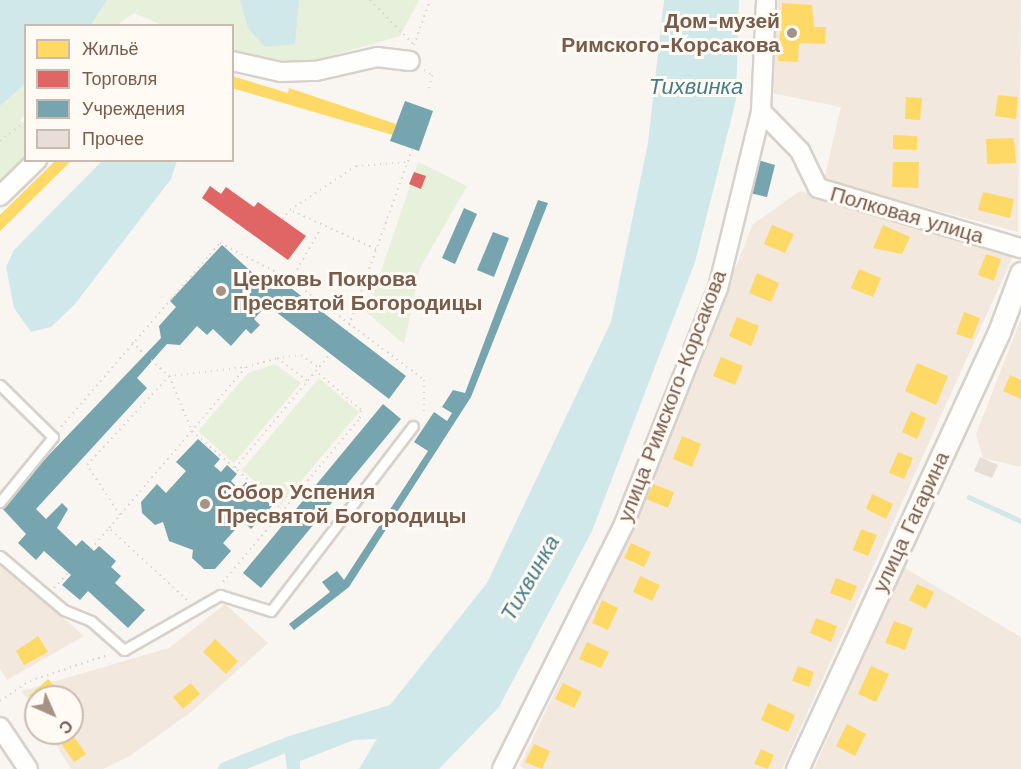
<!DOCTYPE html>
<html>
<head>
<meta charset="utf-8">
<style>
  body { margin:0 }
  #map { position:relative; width:1021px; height:769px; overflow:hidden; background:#f9f5f0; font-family:"Work Sans",sans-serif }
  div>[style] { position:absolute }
  .residential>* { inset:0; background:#f2e8de }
  .green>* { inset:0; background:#e7f0db }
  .water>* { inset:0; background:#d0e8ea }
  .homes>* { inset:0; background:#ffd966 }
  .shops>* { inset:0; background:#e06666 }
  .public>* { inset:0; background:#76a5af }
  .stream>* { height:4.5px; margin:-2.25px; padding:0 2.25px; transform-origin:2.25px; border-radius:2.25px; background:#d0e8ea }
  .canal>* { height:15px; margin:-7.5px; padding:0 7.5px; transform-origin:7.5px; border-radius:7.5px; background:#d0e8ea }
  .building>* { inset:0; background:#e6ded7 }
  .path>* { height:2px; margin-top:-1px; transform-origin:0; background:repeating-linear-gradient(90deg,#dcd5d0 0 1.5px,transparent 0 6px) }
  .roads { filter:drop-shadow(2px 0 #d7d1cb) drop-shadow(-2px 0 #d7d1cb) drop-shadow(0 2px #d7d1cb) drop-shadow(0 -2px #d7d1cb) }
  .service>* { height:9px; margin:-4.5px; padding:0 4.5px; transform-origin:4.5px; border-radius:4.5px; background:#fefefd }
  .minor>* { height:18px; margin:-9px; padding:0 9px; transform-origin:9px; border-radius:9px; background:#fefefd }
  .tertiary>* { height:21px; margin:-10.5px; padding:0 10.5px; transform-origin:10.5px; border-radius:10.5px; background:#fefefd }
  .dots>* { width:16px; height:16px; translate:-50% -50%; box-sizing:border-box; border:3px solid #fffaf3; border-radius:50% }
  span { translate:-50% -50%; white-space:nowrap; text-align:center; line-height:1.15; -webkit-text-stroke:6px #fffaf3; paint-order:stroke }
  .poi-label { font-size:21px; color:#7a5c4d; font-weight:700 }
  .right { translate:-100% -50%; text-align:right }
  .left { translate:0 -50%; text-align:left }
  .street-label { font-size:21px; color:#7a5c4d }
  .water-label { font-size:22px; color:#437c86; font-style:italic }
  .legend { position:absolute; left:24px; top:24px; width:210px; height:138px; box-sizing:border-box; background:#fffaf3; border:2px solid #cabbb1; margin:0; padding:8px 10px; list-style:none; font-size:18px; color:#7a5c4d }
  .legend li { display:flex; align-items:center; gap:12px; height:30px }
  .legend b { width:30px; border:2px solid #cabbb1 }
  .north { position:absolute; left:24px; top:685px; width:60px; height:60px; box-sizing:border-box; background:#fffaf3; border:2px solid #cabbb1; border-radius:50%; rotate:135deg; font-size:16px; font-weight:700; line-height:24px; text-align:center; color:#7a5c4d }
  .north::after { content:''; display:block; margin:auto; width:21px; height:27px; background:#a69286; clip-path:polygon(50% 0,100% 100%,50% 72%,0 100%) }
</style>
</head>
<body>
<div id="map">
  <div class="residential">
    <div style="clip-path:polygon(776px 0,1021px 0,1018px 232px,824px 180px,841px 107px,772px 93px)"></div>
    <div style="clip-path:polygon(800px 191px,1013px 256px,782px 769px,525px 769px,520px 766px,631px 529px,753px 224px)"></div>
    <div style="clip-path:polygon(1021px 319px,1021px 467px,983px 458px,976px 434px)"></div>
    <div style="clip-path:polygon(0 563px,84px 636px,7px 680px,0 668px)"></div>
    <div style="clip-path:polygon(903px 567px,1021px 637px,1021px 769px,814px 769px)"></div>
    <div style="clip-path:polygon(225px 604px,268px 643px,191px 712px,128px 757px,103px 769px,71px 769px,49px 733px,72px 733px,72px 697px,36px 697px,36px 713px,22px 691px,169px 648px)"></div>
  </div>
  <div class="green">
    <div style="clip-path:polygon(107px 0,419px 0,400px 36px,312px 61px,276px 61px,233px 51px,232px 26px,162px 25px,134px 13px,117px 25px,91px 26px)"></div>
    <div style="clip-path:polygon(25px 84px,25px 115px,20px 120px,25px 125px,26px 160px,0 187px,0 106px)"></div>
    <div style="clip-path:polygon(418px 162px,467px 186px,420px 268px,404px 344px,367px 313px)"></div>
    <div style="clip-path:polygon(275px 364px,301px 383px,234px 463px,198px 431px,248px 373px)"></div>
    <div style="clip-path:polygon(319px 378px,359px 412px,281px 505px,242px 470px)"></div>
  </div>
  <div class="water">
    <div style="clip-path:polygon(0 0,107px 0,91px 25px,26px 26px,25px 84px,0 106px)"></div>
    <div style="clip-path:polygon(240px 0,299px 0,295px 44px,265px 47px,248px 28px)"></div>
    <div style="clip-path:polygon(664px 0,739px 0,736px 100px,695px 262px,592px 531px,499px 707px,439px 769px,359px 769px,377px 739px,354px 740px,300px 761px,300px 769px,287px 769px,283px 738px,390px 705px,487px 583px,611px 322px,648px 143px)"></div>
    <div style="clip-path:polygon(102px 161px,177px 161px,171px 179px,75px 304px,51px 327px,31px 332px,14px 308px,6px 267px,14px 250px)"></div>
  </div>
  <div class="homes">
    <div style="clip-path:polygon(782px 3px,812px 5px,814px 27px,826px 27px,825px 44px,799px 43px,798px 62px,778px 61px)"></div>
    <div style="clip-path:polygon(232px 76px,288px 93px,289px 88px,396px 124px,393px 135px,232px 88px)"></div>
    <div style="clip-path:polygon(998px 95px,1018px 97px,1016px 119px,995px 116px)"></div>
    <div style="clip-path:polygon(906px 97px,922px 98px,920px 120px,905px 119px)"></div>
    <div style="clip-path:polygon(893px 135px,917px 136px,917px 150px,893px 149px)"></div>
    <div style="clip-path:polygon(1014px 138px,1016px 163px,987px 164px,986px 139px)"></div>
    <div style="clip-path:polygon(56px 160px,72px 160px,0 231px,0 215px)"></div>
    <div style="clip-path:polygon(893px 162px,919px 162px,918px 188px,892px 187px)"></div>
    <div style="clip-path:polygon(983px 192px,1014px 199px,1010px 218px,978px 210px)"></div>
    <div style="clip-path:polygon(772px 225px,794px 234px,785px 253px,764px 244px)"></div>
    <div style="clip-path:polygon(883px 225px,910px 237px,902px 254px,873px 248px)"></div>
    <div style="clip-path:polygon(986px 254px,1001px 259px,994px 281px,978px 275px)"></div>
    <div style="clip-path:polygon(859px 269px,881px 278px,873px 297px,851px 288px)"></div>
    <div style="clip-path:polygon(757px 273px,779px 283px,771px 302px,749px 293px)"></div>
    <div style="clip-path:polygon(964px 312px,980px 318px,972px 339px,956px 334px)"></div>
    <div style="clip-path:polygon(737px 317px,759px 326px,751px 346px,729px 336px)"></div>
    <div style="clip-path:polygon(721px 357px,743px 366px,735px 385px,713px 376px)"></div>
    <div style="clip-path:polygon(917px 363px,948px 376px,936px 405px,905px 391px)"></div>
    <div style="clip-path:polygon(1010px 375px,1021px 380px,1021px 399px,1003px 391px)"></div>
    <div style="clip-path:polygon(911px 411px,926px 418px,917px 439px,902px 432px)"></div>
    <div style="clip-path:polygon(682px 436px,701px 444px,692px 467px,673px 459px)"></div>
    <div style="clip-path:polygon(898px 452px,913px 458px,904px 479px,889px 473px)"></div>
    <div style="clip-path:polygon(653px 484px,674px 492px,668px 508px,646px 499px)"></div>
    <div style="clip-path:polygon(872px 494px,893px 504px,886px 519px,866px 509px)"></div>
    <div style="clip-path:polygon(861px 529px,877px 535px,868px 556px,853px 550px)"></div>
    <div style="clip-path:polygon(631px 543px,651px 552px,644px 567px,624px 558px)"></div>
    <div style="clip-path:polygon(640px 576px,660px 585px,652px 601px,633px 592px)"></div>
    <div style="clip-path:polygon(836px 578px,857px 586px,851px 601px,830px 593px)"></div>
    <div style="clip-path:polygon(917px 584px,934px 592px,926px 609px,909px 600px)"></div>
    <div style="clip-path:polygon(602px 600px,618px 608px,608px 630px,592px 623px)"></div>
    <div style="clip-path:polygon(816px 618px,837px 626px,831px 642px,810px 633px)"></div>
    <div style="clip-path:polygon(894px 621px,913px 628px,905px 650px,885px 643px)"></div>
    <div style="clip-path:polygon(38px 636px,48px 652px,24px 665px,16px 651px)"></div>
    <div style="clip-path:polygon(215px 639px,238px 661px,226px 674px,203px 652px)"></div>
    <div style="clip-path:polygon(587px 642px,609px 652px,601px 668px,579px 659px)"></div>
    <div style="clip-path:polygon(798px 666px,814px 672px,809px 687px,792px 681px)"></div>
    <div style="clip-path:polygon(871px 666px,889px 674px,876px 702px,858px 694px)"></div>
    <div style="clip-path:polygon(48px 679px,62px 695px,36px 697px,36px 704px,29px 696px)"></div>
    <div style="clip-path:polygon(191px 683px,200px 694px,183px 709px,173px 697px)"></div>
    <div style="clip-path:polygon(563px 683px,582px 692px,574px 708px,555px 699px)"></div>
    <div style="clip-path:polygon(768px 703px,795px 715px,788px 732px,761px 720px)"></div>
    <div style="clip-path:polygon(847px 724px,866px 734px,855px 756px,836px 746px)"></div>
    <div style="clip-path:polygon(72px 734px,86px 754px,74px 762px,60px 742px)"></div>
    <div style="clip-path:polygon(534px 744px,550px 751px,542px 769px,525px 762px)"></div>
    <div style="clip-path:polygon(761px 749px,774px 755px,768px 769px,754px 764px)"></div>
  </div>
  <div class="shops">
    <div style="clip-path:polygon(414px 172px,426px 176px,421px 189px,409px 184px)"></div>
    <div style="clip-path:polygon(210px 186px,221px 194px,226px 187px,254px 207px,258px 202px,306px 236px,288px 260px,202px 198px)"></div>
  </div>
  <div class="public">
    <div style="clip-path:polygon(405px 101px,433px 111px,419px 151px,390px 141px)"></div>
    <div style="clip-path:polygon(758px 160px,775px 165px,767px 197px,749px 193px)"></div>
    <div style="clip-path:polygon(538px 200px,548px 203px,471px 397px,349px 587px,294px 630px,289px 624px,330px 592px,322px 582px,337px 571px,344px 580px,428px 451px,414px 442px,434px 412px,447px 421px,452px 413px,442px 407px,453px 390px,465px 393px)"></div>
    <div style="clip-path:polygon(464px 208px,477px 214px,455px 264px,442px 258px)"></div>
    <div style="clip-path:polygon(493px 232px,509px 238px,494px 277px,477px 270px)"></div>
    <div style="clip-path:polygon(222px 245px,266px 285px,274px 275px,406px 376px,389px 399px,267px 305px,254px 319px,260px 325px,251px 334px,246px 329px,231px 346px,213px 329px,207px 335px,197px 326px,180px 345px,167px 344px,137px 378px,147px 388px,36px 509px,46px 519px,62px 503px,68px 509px,57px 528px,76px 546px,82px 540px,94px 551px,99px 546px,116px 561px,111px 567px,121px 576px,115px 583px,145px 610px,128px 628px,88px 591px,80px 600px,62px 585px,71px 575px,44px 551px,36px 560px,18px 543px,26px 534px,0 506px,161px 338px,159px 326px,176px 307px,170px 301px)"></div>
    <div style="clip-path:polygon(383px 404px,401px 419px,261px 588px,243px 573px)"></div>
    <div style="clip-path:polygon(198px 439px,220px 459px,214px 466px,221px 472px,227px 465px,237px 474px,231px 481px,239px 489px,246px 482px,272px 506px,251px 529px,243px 521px,223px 543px,231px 551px,215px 569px,204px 569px,192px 558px,193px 550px,169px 541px,163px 522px,155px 525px,142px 513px,141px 502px,157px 484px,166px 493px,186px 471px,176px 462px)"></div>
  </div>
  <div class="stream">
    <div style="left:969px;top:497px;width:57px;rotate:24.8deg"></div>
  </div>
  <div class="canal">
    <div style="left:225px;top:769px;width:61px;rotate:-22deg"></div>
  </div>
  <div class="building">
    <div style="clip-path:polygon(980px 457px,998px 465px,992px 478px,974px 471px)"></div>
  </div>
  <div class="path">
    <div style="left:370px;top:0;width:63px;rotate:45.6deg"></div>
    <div style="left:414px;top:45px;width:48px;rotate:-70.4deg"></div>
    <div style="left:424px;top:70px;width:9px;rotate:32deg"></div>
    <div style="left:432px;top:75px;width:18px;rotate:103deg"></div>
    <div style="left:0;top:141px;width:33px;rotate:-38deg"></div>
    <div style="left:282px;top:219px;width:12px;rotate:-48deg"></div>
    <div style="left:376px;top:249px;width:94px;rotate:-155.6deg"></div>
    <div style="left:290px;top:210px;width:79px;rotate:-33.7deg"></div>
    <div style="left:356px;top:166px;width:51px;rotate:-4.5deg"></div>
    <div style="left:291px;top:280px;width:60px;rotate:-60deg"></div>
    <div style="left:347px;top:331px;width:193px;rotate:-70.3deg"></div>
    <div style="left:132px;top:342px;width:18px;rotate:45deg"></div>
    <div style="left:277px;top:358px;width:24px;rotate:-7deg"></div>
    <div style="left:301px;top:355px;width:21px;rotate:35deg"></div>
    <div style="left:151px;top:360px;width:24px;rotate:42deg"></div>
    <div style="left:169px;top:376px;width:60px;rotate:67.3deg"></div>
    <div style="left:192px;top:431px;width:119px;rotate:40.9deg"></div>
    <div style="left:61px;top:427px;width:243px;rotate:-49.2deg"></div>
    <div style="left:220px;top:243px;width:80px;rotate:27.5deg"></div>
    <div style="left:291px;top:280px;width:166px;rotate:36.9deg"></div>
    <div style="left:424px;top:380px;width:35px;rotate:90deg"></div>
    <div style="left:235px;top:468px;width:148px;rotate:-50.2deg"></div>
    <div style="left:120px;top:515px;width:60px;rotate:-123.4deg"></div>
    <div style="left:87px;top:465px;width:121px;rotate:-47.3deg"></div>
    <div style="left:169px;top:376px;width:78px;rotate:-6.7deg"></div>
    <div style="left:91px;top:549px;width:28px;rotate:-49deg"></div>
    <div style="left:223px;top:582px;width:214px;rotate:-50.1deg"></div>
    <div style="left:360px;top:418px;width:8px;rotate:-83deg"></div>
    <div style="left:361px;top:410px;width:60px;rotate:-139.1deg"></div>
    <div style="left:54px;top:588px;width:21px;rotate:-47deg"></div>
    <div style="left:187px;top:600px;width:106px;rotate:-137.3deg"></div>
    <div style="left:109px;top:528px;width:211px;rotate:-49.6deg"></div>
    <div style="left:246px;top:367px;width:32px;rotate:-16deg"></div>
    <div style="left:277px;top:358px;width:38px;rotate:37deg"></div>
    <div style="left:0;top:701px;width:36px;rotate:-34deg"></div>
    <div style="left:30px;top:681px;width:84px;rotate:-18.6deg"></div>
  </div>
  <div class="roads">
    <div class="service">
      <div style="left:0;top:385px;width:74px;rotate:44.5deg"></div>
      <div style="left:53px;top:437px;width:84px;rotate:129.2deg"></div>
      <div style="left:0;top:556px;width:84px;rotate:40.2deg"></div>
      <div style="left:64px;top:610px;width:29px;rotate:22deg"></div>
      <div style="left:91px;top:621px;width:44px;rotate:41.3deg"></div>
      <div style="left:124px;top:650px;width:111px;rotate:-29.8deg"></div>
      <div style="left:220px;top:595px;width:53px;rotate:17.4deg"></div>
      <div style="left:271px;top:611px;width:233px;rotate:-52.5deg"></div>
    </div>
    <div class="minor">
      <div style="left:232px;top:61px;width:50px;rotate:12.7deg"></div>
      <div style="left:281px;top:72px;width:35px;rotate:-2deg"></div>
      <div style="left:316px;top:71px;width:63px;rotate:-12.9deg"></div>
      <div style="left:377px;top:57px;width:33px;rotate:7deg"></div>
      <div style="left:761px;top:111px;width:56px;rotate:45.7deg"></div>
      <div style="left:800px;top:151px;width:41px;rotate:64.1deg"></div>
      <div style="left:818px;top:188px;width:212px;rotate:16.5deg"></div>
      <div style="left:0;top:196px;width:52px;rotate:-44.2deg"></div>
      <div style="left:0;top:727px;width:50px;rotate:56.3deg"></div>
      <div style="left:502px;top:769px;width:274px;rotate:-63.5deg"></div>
      <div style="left:624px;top:524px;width:254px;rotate:-68.3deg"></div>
      <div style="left:718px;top:288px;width:182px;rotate:-76.3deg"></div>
      <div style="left:761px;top:111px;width:111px;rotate:-87.4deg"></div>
    </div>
    <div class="tertiary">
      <div style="left:797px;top:769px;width:481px;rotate:-65.2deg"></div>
      <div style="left:999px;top:332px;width:63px;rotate:-69.6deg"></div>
    </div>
  </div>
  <div class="dots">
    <div style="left:792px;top:33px;background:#a69286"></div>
    <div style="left:221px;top:291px;background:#a69286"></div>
    <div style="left:205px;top:504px;background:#a69286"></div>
  </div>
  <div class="poi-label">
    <span class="right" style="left:780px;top:33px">Дом-музей<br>Римского-Корсакова</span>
    <span class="left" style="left:233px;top:291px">Церковь Покрова<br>Пресвятой Богородицы</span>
    <span class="left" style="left:217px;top:504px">Собор Успения<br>Пресвятой Богородицы</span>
  </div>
  <div class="street-label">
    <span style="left:907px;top:215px;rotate:16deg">Полковая улица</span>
    <span style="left:672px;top:396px;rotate:-69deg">улица Римского-Корсакова</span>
    <span style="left:911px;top:522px;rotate:-65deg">улица Гагарина</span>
  </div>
  <div class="water-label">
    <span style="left:696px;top:87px">Тихвинка</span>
    <span style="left:530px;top:578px;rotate:-60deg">Тихвинка</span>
  </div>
  <ul class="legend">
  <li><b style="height:16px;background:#ffd966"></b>Жильё</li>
  <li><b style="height:16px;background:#e06666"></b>Торговля</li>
  <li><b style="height:16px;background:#76a5af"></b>Учреждения</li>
  <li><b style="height:16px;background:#e6ded7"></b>Прочее</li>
  </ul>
  <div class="north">С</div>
</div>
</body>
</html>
